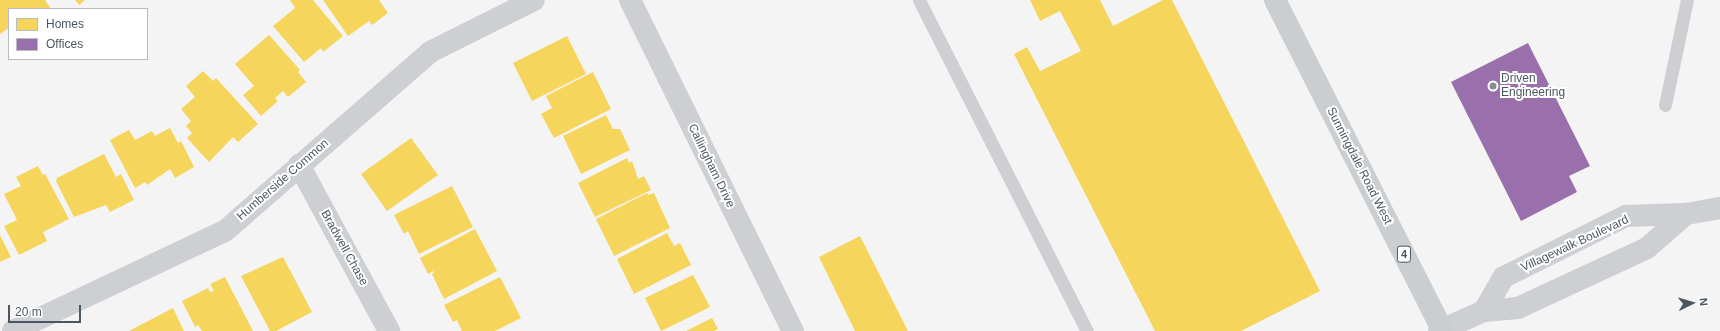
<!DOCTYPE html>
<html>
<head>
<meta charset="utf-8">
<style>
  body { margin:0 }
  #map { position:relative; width:1720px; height:331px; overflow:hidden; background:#f4f4f4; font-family:Arial,sans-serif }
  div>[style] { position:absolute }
  .homes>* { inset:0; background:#f6d55c }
  .offices>* { inset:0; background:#9970ab }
  .service>* { height:13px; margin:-6.5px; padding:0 6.5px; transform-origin:6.5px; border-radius:6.5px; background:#cdcfd2 }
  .minor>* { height:22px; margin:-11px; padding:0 11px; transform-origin:11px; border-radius:11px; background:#cdcfd2 }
  .tertiary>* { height:22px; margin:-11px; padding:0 11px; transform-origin:11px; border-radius:11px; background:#cdcfd2 }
  .primary>* { height:22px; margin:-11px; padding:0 11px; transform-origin:11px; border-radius:11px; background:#caced0 }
  .dots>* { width:11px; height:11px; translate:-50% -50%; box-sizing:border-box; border:2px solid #fff; border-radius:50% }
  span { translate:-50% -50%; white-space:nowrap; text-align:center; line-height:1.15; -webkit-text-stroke:4px #fff; paint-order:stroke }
  .shield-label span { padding:1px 3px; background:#fff; border:1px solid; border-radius:3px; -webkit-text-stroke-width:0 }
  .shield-label { font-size:11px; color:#4b5760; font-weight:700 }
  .poi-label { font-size:12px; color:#4b5760 }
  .left { translate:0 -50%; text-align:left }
  .street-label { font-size:12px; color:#4b5760 }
  .legend { position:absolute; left:8px; top:8px; width:140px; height:52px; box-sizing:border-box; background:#fff; border:1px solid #b7bcbf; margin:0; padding:5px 7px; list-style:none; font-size:12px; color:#4b5760 }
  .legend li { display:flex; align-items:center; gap:8px; height:20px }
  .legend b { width:20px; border:1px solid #b7bcbf }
  .north { position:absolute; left:1672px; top:283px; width:40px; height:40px; -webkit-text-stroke:3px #fff; paint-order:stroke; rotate:85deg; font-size:11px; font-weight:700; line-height:16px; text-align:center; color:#4b5760 }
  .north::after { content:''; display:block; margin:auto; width:14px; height:18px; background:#4b5760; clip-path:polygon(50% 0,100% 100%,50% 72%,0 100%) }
  .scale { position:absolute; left:8px; top:305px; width:73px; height:18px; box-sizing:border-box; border:2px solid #4b5760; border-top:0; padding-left:5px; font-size:12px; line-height:14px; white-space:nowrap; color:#4b5760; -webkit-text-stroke:3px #fff; paint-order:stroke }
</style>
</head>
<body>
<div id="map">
  <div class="homes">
    <div style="clip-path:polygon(0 0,45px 0,51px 9px,9px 9px,9px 31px,7px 29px,0 34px)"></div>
    <div style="clip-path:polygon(75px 0,85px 0,79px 5px)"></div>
    <div style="clip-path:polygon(290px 0,313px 0,343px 36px,323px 52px,321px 48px,304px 62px,273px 26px,295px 8px)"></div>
    <div style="clip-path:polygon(323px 0,379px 0,388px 13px,372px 25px,369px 21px,348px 36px)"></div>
    <div style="clip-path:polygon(1030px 0,1100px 0,1113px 26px,1163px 0,1172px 0,1320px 291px,1241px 331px,1155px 331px,1014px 54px,1027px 47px,1040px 71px,1081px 51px,1060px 11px,1040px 21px)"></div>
    <div style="clip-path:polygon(269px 35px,300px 70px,298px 72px,306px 82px,288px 97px,283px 91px,275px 98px,278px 101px,261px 116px,243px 95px,254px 86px,235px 64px)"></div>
    <div style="clip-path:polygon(567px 36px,586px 74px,532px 101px,513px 63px)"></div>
    <div style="clip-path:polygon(203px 71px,213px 81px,216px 78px,258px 124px,238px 142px,233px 137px,209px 162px,187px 138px,192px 133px,186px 126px,191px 121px,181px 109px,195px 97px,186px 86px)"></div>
    <div style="clip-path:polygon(593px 72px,611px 109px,554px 138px,541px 114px,552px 108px,546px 96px)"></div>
    <div style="clip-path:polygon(606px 115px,613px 129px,620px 129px,630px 150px,581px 174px,563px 136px)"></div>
    <div style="clip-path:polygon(170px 128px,178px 143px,181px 141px,194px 167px,175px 178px,170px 169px,147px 185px,145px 182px,135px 188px,110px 140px,129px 130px,135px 140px,152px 131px,155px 136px)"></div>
    <div style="clip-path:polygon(411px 138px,438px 175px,387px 211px,361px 174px)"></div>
    <div style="clip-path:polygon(104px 154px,116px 177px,121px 174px,134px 200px,110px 212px,106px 205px,74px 217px,56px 181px,57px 178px)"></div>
    <div style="clip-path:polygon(627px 158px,629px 163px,632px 161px,638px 179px,644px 176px,651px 190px,595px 217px,578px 183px)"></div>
    <div style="clip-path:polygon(38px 166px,43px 175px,45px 174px,69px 219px,43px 232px,47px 241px,19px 255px,4px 226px,17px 220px,4px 194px,21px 186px,16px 177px)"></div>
    <div style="clip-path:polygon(452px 186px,473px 227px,419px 254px,408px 231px,404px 234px,394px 215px)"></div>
    <div style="clip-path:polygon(647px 193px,648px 195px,654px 193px,670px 228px,614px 256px,596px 219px)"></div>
    <div style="clip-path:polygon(475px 229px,497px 271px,444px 299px,432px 274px,434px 273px,433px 271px,428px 274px,420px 258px)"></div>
    <div style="clip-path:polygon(667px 233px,674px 246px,680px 243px,691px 265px,634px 294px,617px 259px)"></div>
    <div style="clip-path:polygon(0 235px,11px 257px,0 262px)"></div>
    <div style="clip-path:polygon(860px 236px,908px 331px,855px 331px,819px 257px)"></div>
    <div style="clip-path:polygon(283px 257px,312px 312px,276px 331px,270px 331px,241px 276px)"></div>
    <div style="clip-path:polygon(693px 275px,710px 307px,661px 331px,645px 298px)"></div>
    <div style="clip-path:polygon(225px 277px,253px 331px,202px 331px,198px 325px,195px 327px,182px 301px,208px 288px,210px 292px,214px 291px,210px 284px)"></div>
    <div style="clip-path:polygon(500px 277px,521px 318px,495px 331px,462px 331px,457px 320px,453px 322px,444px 305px)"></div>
    <div style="clip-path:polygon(173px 308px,184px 331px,129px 331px)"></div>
    <div style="clip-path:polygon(712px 318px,718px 329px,714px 331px,686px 331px)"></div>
  </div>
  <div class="offices">
    <div style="clip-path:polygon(1528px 43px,1590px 166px,1569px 176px,1577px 192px,1521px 221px,1451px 82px)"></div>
  </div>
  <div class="service">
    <div style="left:919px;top:0;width:371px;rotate:63.1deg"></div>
    <div style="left:1665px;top:105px;width:107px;rotate:-78.2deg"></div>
  </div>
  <div class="minor">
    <div style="left:299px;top:165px;width:189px;rotate:61.5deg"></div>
    <div style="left:13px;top:331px;width:234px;rotate:-25.3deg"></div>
    <div style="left:225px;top:231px;width:272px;rotate:-41.1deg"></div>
    <div style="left:430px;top:52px;width:116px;rotate:-26.6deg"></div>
  </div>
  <div class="tertiary">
    <div style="left:630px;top:0;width:369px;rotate:63.8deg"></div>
    <div style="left:1484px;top:311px;width:39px;rotate:-60deg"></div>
    <div style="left:1504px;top:277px;width:136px;rotate:-26.6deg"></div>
    <div style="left:1626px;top:216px;width:60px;rotate:-1.9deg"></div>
    <div style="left:1686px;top:214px;width:35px;rotate:-10deg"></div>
    <div style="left:1439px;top:331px;width:49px;rotate:-24deg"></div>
    <div style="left:1484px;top:311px;width:34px;rotate:-5deg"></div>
    <div style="left:1518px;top:308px;width:142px;rotate:-24.9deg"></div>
    <div style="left:1647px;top:248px;width:52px;rotate:-41.1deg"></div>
  </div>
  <div class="primary">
    <div style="left:1275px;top:0;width:371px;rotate:63.1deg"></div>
  </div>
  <div class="dots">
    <div style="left:1493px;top:86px;background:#868e94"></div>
  </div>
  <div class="shield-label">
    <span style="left:1404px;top:254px">4</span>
  </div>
  <div class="poi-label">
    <span class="left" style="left:1501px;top:86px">Driven<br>Engineering</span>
  </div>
  <div class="street-label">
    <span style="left:711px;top:166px;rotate:64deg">Callingham Drive</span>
    <span style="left:1359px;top:166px;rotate:63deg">Sunningdale Road West</span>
    <span style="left:283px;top:180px;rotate:-41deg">Humberside Common</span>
    <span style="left:1575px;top:244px;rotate:-25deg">Villagewalk Boulevard</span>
    <span style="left:344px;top:248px;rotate:61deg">Bradwell Chase</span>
  </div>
  <ul class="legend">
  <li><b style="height:11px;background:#f6d55c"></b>Homes</li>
  <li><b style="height:11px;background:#9970ab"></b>Offices</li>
  </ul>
  <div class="north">N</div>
  <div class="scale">20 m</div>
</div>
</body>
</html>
